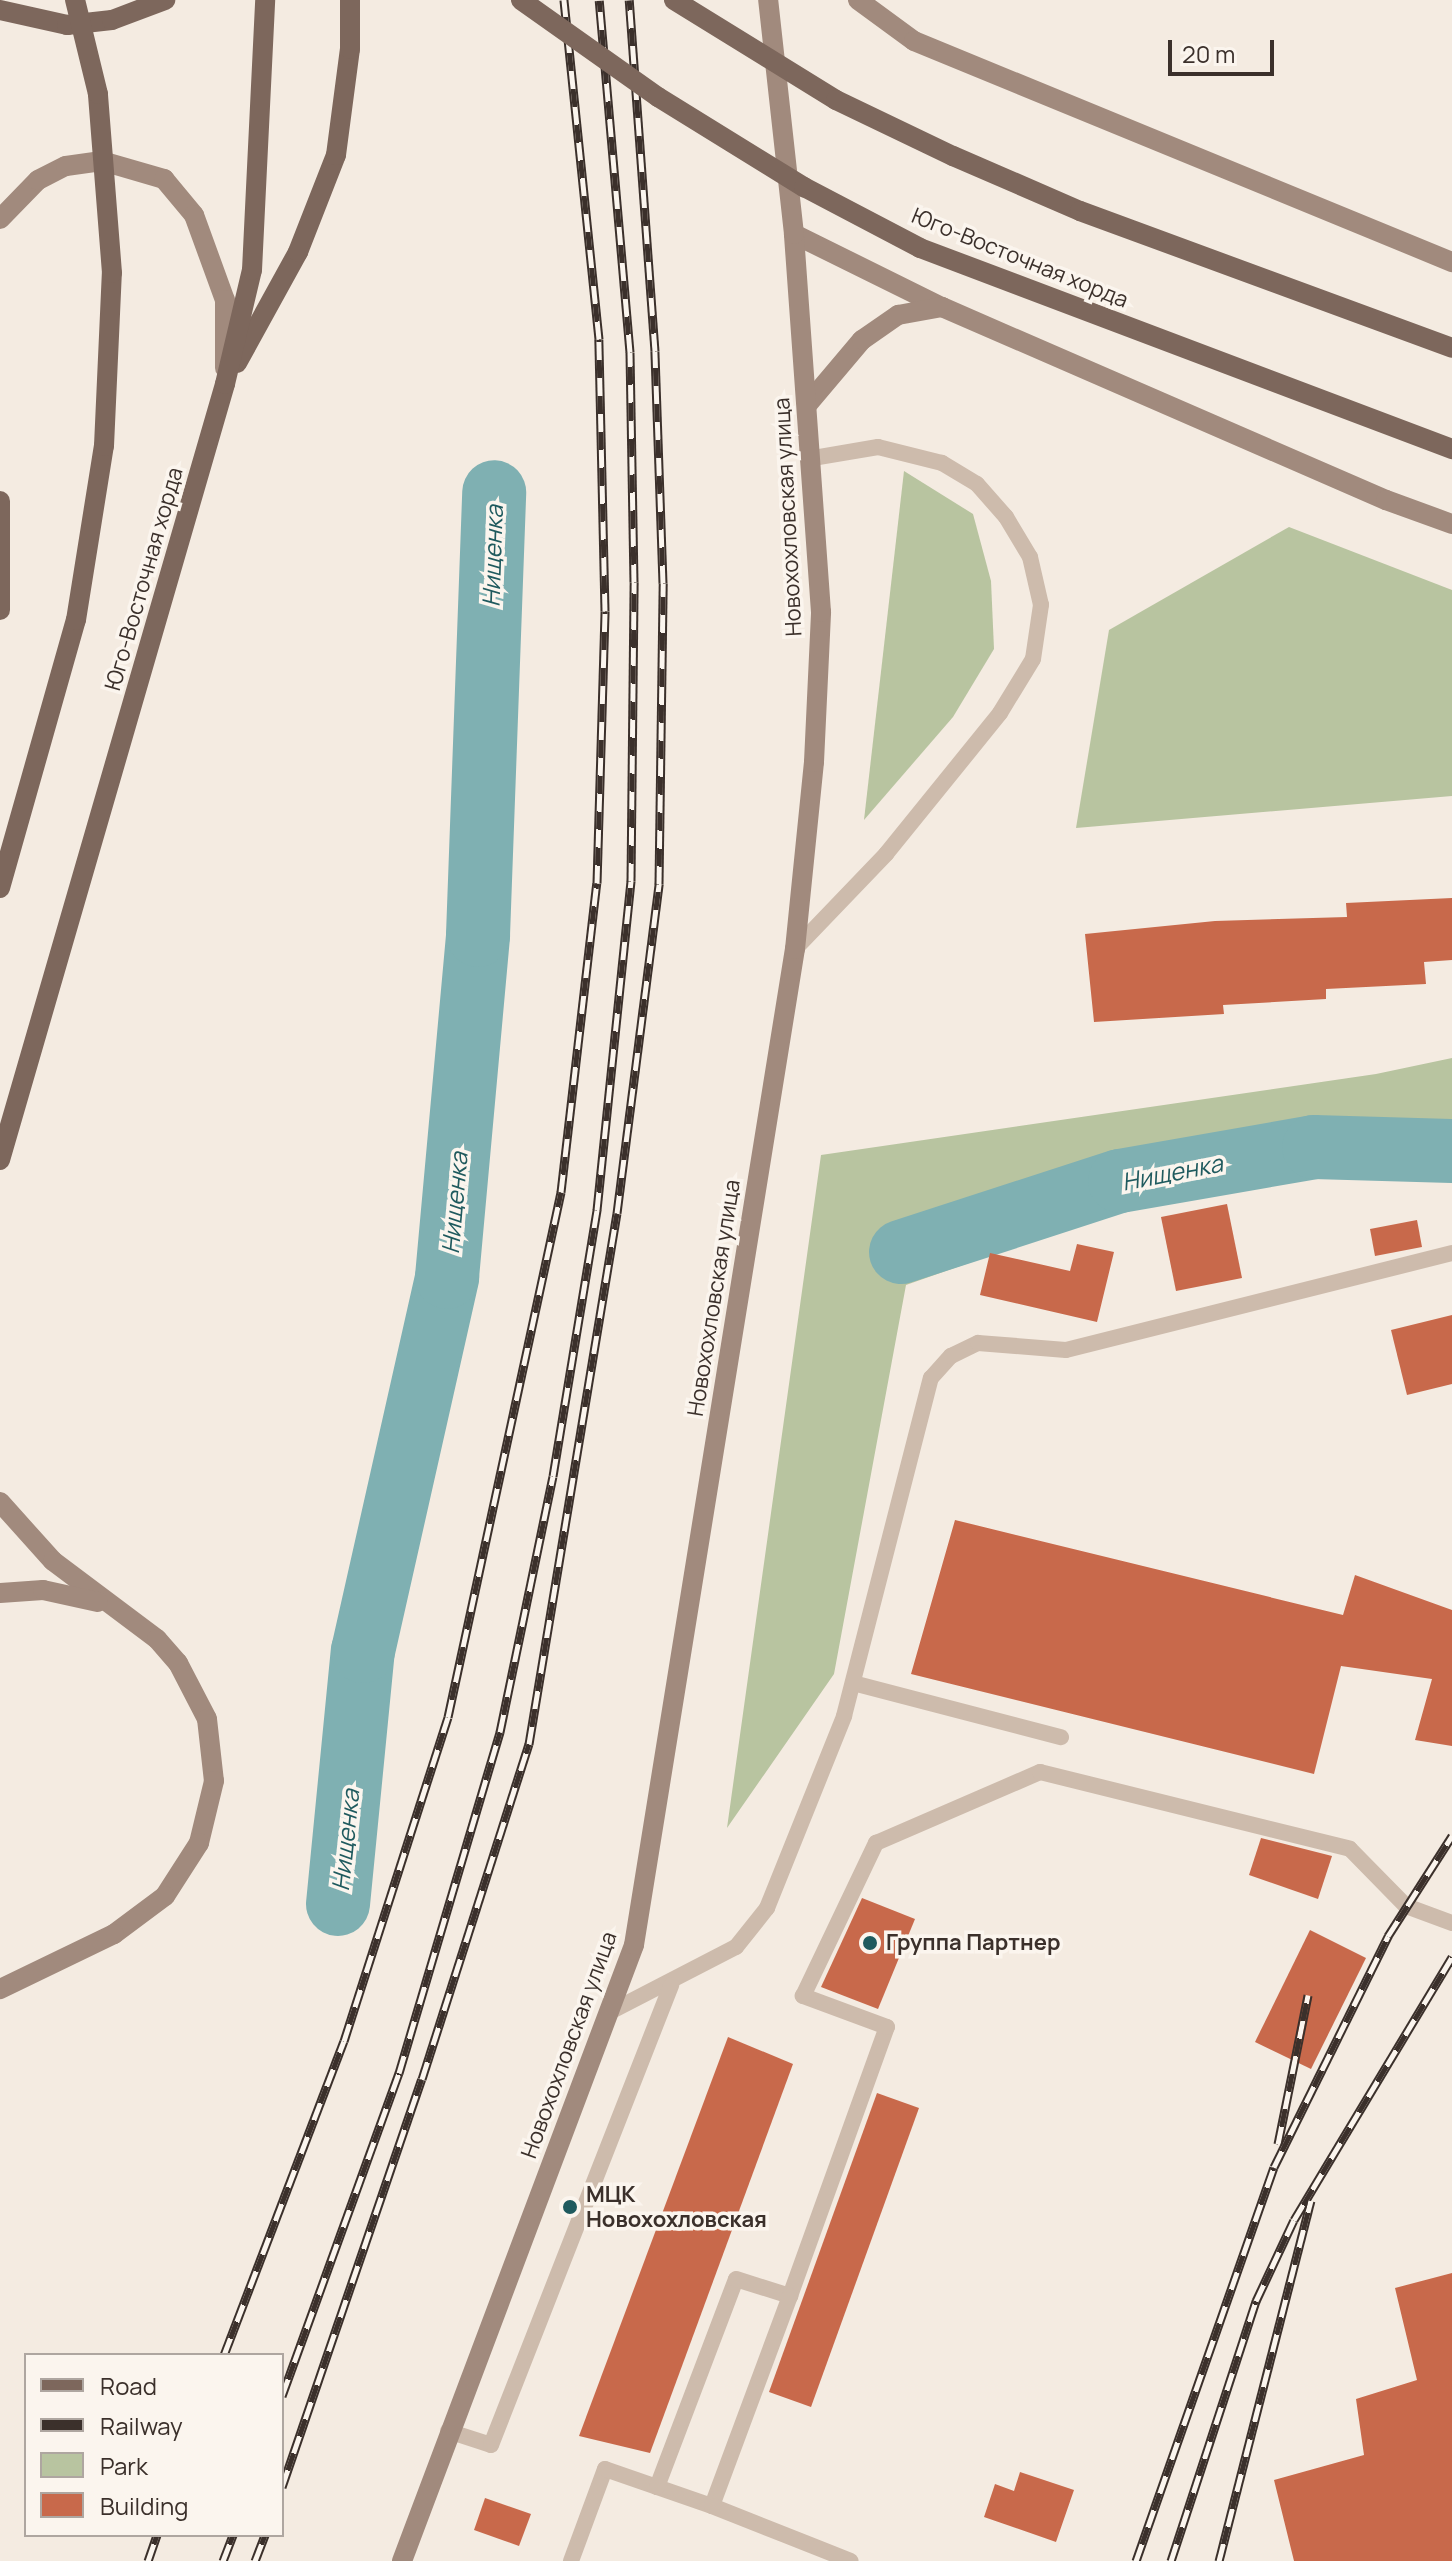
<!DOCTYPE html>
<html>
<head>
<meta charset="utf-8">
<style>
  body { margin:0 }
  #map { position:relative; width:1452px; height:2561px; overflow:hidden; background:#f4ebe1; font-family:Manrope,sans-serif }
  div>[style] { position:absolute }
  .green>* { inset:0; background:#b8c4a0 }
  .river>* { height:64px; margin:-32px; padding:0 32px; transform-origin:32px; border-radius:32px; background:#7fb0b2 }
  .building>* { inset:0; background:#c8694b }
  .lane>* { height:16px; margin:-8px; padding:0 8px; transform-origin:8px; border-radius:8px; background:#cdbbac }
  .secondary>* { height:20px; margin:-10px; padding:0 10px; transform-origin:10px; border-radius:10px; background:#a18a7d }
  .primary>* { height:20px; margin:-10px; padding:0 10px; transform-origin:10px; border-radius:10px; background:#7d675c }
  .rail>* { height:9px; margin-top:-4.5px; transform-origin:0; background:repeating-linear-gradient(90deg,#fbf5ee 0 18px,#3b302b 0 36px); box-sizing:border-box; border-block:2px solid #3b302b }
  .primary-bridge>* { height:20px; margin:-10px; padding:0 10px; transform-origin:10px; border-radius:10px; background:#7d675c }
  .dots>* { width:22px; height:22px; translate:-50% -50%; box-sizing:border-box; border:4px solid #fbf5ee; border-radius:50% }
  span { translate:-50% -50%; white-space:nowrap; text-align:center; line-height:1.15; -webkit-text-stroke:7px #fbf5ee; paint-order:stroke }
  .street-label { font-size:22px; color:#3b302b }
  .poi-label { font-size:22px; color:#3b302b; font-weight:700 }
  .left { translate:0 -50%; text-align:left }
  .water-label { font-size:24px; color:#1f5a5e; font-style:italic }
  .legend { position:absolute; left:24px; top:2353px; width:260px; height:184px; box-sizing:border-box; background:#fbf5ee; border:2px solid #aea6a0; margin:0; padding:10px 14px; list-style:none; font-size:24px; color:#3b302b }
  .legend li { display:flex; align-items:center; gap:16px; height:40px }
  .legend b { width:40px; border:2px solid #aea6a0 }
  .scale { position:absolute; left:1168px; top:40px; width:106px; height:36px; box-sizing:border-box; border:4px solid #3b302b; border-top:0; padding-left:10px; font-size:24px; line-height:28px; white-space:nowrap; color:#3b302b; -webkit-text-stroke:6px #fbf5ee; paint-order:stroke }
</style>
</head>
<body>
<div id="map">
  <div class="green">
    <div style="clip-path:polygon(904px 471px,973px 514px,991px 581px,994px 649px,953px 717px,864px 820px)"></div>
    <div style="clip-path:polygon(1289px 527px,1452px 590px,1452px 796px,1076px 828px,1109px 630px)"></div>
    <div style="clip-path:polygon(1452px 1058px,1452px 1138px,1117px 1211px,906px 1285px,834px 1674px,727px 1828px,821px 1155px,1376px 1074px)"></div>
  </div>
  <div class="river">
    <div style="left:901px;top:1252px;width:230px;rotate:-18deg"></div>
    <div style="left:1120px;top:1181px;width:197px;rotate:-9.9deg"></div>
    <div style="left:1314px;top:1147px;width:138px;rotate:1.7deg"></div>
    <div style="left:338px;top:1904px;width:254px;rotate:-84.4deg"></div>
    <div style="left:363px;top:1651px;width:383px;rotate:-77.3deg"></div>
    <div style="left:447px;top:1277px;width:343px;rotate:-84.8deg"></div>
    <div style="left:478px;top:935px;width:443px;rotate:-87.9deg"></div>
  </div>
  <div class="building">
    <div style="clip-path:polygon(1452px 898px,1452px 960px,1424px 962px,1426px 984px,1326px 989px,1326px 999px,1223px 1005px,1224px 1014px,1094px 1022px,1085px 934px,1215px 921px,1347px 917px,1346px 903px)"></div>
    <div style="clip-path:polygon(1227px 1204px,1242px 1278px,1176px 1291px,1161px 1217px)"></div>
    <div style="clip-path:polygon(1417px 1220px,1422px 1247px,1375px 1256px,1370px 1229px)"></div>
    <div style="clip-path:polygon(1077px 1244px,1114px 1252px,1097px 1322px,980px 1295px,990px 1253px,1070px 1271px)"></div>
    <div style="clip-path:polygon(1452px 1315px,1452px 1384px,1407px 1395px,1391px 1330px)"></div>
    <div style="clip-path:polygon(955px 1520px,1343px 1615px,1355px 1575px,1452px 1610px,1452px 1746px,1415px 1740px,1432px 1679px,1341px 1666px,1314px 1774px,911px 1674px)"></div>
    <div style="clip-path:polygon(1261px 1838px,1332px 1856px,1318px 1899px,1249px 1875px)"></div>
    <div style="clip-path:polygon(862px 1898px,915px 1919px,878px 2009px,821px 1987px)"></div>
    <div style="clip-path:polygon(1310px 1930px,1366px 1958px,1311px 2069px,1255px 2042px)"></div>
    <div style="clip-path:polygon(728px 2037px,793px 2064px,650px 2453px,579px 2436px)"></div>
    <div style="clip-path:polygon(877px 2093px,919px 2108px,811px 2407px,769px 2392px)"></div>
    <div style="clip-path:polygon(1452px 2273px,1452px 2561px,1294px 2561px,1274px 2480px,1364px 2455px,1356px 2399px,1417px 2380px,1395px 2288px)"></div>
    <div style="clip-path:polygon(1020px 2472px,1074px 2490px,1056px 2542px,984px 2517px,995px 2484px,1014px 2491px)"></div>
    <div style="clip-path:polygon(485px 2498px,531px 2514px,519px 2546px,474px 2530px)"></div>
  </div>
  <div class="lane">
    <div style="left:795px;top:949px;width:132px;rotate:-46.2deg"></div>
    <div style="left:886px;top:854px;width:181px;rotate:-51deg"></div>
    <div style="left:1000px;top:713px;width:63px;rotate:-58.6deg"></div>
    <div style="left:1033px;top:659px;width:55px;rotate:-81.6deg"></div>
    <div style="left:1041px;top:605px;width:49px;rotate:-102.9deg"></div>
    <div style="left:1030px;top:557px;width:47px;rotate:-121deg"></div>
    <div style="left:1006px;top:517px;width:44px;rotate:-131.3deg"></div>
    <div style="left:977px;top:484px;width:41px;rotate:-149deg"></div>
    <div style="left:942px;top:463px;width:66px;rotate:-166deg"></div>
    <div style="left:878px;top:447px;width:71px;rotate:170.3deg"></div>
    <div style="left:853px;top:1683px;width:215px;rotate:14.6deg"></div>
    <div style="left:608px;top:2013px;width:144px;rotate:-27.3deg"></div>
    <div style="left:736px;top:1947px;width:50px;rotate:-51.5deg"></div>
    <div style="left:767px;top:1908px;width:207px;rotate:-68.1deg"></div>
    <div style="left:844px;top:1716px;width:349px;rotate:-75.6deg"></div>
    <div style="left:931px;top:1378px;width:30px;rotate:-48deg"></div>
    <div style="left:951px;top:1356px;width:30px;rotate:-26deg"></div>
    <div style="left:978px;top:1343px;width:88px;rotate:4.5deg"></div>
    <div style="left:1066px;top:1350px;width:398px;rotate:-14.1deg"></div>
    <div style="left:790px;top:2296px;width:286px;rotate:-70.2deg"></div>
    <div style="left:887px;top:2027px;width:90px;rotate:-159.7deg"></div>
    <div style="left:803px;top:1996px;width:170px;rotate:-64.5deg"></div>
    <div style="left:876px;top:1843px;width:179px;rotate:-23.4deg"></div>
    <div style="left:1040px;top:1772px;width:319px;rotate:13.9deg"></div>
    <div style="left:1350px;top:1849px;width:80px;rotate:45.5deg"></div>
    <div style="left:1406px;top:1906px;width:49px;rotate:20.3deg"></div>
    <div style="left:448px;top:2431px;width:45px;rotate:18deg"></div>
    <div style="left:491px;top:2445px;width:494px;rotate:-68.6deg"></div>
    <div style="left:657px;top:2487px;width:58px;rotate:19.1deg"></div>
    <div style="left:571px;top:2561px;width:98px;rotate:-69.7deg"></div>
    <div style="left:605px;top:2469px;width:55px;rotate:19.1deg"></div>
    <div style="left:657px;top:2487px;width:222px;rotate:-69.2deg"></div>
    <div style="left:736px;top:2279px;width:57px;rotate:17.5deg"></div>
    <div style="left:790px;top:2296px;width:224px;rotate:110.4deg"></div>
    <div style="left:712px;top:2506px;width:149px;rotate:21.6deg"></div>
  </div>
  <div class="secondary">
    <div style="left:858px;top:0;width:69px;rotate:36.2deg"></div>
    <div style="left:914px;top:41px;width:582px;rotate:22.33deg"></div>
    <div style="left:0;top:219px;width:54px;rotate:-45.7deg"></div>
    <div style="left:38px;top:180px;width:31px;rotate:-27deg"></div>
    <div style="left:66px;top:166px;width:36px;rotate:-8deg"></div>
    <div style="left:102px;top:161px;width:65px;rotate:16.2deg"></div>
    <div style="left:164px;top:179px;width:47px;rotate:50.2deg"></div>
    <div style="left:194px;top:215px;width:90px;rotate:70deg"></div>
    <div style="left:225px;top:300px;width:68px;rotate:90deg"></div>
    <div style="left:794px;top:234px;width:165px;rotate:26.3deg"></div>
    <div style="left:942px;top:307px;width:484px;rotate:23.5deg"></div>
    <div style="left:1386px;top:500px;width:70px;rotate:20deg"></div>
    <div style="left:807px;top:405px;width:85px;rotate:-49.8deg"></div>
    <div style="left:862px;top:340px;width:44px;rotate:-34.8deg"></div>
    <div style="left:898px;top:315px;width:45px;rotate:-10.3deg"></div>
    <div style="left:0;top:1502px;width:79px;rotate:48.1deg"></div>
    <div style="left:53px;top:1561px;width:130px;rotate:36.9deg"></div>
    <div style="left:157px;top:1639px;width:32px;rotate:49deg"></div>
    <div style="left:178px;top:1663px;width:63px;rotate:62.6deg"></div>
    <div style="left:207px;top:1719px;width:62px;rotate:83.6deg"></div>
    <div style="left:214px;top:1781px;width:64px;rotate:103.6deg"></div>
    <div style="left:199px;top:1843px;width:63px;rotate:122.7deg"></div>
    <div style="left:165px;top:1896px;width:64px;rotate:143.3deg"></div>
    <div style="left:114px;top:1934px;width:127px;rotate:154.2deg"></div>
    <div style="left:0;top:1593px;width:43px;rotate:-4deg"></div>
    <div style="left:43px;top:1590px;width:56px;rotate:12.3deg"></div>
    <div style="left:402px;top:2561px;width:658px;rotate:-69.36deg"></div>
    <div style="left:634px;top:1945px;width:1009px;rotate:-80.82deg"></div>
    <div style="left:795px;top:949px;width:188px;rotate:-84.2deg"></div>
    <div style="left:814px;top:762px;width:150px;rotate:-87.3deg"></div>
    <div style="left:821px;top:612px;width:379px;rotate:-94.1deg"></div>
    <div style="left:794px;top:234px;width:235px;rotate:-96.3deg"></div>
  </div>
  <div class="primary">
    <div style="left:0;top:10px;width:69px;rotate:12.6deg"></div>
    <div style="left:67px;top:25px;width:45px;rotate:-6.3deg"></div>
    <div style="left:112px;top:20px;width:57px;rotate:-20.7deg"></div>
    <div style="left:953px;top:156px;width:138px;rotate:23.4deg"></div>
    <div style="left:1080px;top:211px;width:396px;rotate:20.2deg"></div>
    <div style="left:920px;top:248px;width:569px;rotate:20.7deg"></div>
    <div style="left:237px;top:363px;width:127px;rotate:-61.2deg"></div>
    <div style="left:298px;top:252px;width:104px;rotate:-68.6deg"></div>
    <div style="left:336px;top:155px;width:107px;rotate:-82.5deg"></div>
    <div style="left:350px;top:49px;width:49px;rotate:-90deg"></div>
    <div style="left:0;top:501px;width:109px;rotate:90deg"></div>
    <div style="left:0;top:1160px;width:808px;rotate:-73.83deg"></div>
    <div style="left:225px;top:384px;width:117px;rotate:-76.7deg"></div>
    <div style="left:252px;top:270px;width:270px;rotate:-87.2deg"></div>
  </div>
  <div class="rail">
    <div style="left:1278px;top:2144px;width:152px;rotate:-78.6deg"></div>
    <div style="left:224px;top:2355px;width:336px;rotate:-69.1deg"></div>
    <div style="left:344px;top:2041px;width:340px;rotate:-72.2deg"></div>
    <div style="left:448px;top:1717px;width:537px;rotate:-77.85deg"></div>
    <div style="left:561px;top:1192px;width:311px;rotate:-83.4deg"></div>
    <div style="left:597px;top:883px;width:272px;rotate:-88.3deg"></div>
    <div style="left:605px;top:611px;width:272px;rotate:-91.3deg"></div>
    <div style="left:599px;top:339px;width:341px;rotate:-95.9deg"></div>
    <div style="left:282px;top:2396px;width:344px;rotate:-70.1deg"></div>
    <div style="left:399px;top:2073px;width:356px;rotate:-73.5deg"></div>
    <div style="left:500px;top:1732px;width:261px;rotate:-78.3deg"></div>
    <div style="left:553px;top:1476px;width:270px;rotate:-80.6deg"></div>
    <div style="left:597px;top:1210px;width:331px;rotate:-84.1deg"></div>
    <div style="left:631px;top:881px;width:299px;rotate:-89.4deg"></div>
    <div style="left:634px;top:582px;width:230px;rotate:-91deg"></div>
    <div style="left:630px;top:352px;width:353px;rotate:-95deg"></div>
    <div style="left:282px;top:2487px;width:431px;rotate:-71.1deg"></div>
    <div style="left:422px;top:2079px;width:352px;rotate:-72.3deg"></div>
    <div style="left:529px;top:1744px;width:538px;rotate:-80.59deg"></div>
    <div style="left:617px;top:1213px;width:332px;rotate:-82.7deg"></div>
    <div style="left:659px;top:884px;width:301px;rotate:-89.2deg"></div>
    <div style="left:663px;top:583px;width:232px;rotate:-92deg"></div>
    <div style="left:655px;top:351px;width:352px;rotate:-94.2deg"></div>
    <div style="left:148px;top:2561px;width:28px;rotate:-71deg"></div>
    <div style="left:223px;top:2561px;width:28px;rotate:-69deg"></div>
    <div style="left:255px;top:2561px;width:28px;rotate:-69deg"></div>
    <div style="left:1136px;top:2561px;width:417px;rotate:-70.7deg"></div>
    <div style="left:1274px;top:2167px;width:258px;rotate:-63.7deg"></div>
    <div style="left:1388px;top:1936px;width:119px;rotate:-57.4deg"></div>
    <div style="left:1171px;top:2561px;width:274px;rotate:-71.9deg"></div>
    <div style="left:1256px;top:2301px;width:89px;rotate:-64.9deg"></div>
    <div style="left:1294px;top:2220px;width:307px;rotate:-59deg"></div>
    <div style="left:1219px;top:2561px;width:372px;rotate:-75.7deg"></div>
  </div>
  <div class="primary-bridge">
    <div style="left:521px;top:0;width:168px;rotate:35.3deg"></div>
    <div style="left:658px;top:97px;width:172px;rotate:31.7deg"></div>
    <div style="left:804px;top:187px;width:131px;rotate:27.7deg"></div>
    <div style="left:674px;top:0;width:190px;rotate:31.7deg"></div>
    <div style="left:836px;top:100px;width:130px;rotate:25.6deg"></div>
    <div style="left:0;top:888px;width:279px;rotate:-74.2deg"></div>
    <div style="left:76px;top:620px;width:176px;rotate:-80.9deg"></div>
    <div style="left:104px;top:446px;width:173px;rotate:-87.4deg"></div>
    <div style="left:112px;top:273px;width:180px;rotate:-94.5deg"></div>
    <div style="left:98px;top:94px;width:97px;rotate:-103.7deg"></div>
  </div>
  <div class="dots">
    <div style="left:870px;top:1943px;background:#1f5a5e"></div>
    <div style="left:570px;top:2207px;background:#1f5a5e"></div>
  </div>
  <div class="street-label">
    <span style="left:1020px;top:258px;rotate:22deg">Юго-Восточная хорда</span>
    <span style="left:788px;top:517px;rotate:-93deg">Новохохловская улица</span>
    <span style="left:144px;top:579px;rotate:-74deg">Юго-Восточная хорда</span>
    <span style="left:714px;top:1298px;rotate:-81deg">Новохохловская улица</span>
    <span style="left:569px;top:2045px;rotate:-70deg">Новохохловская улица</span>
  </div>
  <div class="poi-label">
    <span class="left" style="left:886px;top:1943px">Группа Партнер</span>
    <span class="left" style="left:586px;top:2207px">МЦК<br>Новохохловская</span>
  </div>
  <div class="water-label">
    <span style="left:492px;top:556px;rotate:-88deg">Нищенка</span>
    <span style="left:1172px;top:1172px;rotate:-11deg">Нищенка</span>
    <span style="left:454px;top:1203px;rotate:-85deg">Нищенка</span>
    <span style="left:345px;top:1840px;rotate:-84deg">Нищенка</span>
  </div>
  <ul class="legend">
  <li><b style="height:10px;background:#7d675c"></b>Road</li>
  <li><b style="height:10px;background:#3b302b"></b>Railway</li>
  <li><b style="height:22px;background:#b8c4a0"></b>Park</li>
  <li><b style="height:22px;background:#c8694b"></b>Building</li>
  </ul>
  <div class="scale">20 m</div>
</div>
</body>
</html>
